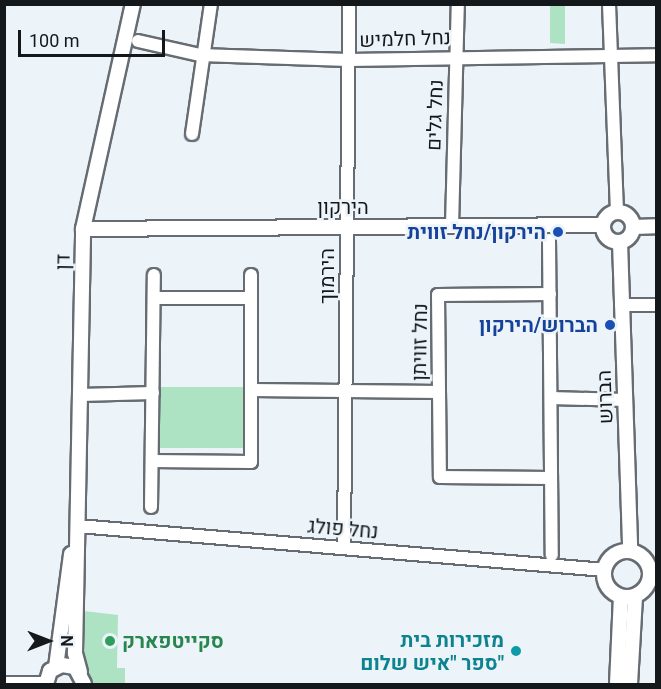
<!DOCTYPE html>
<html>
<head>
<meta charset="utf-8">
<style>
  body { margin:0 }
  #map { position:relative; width:661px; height:689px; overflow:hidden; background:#ecf4fa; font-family:Roboto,Heebo,sans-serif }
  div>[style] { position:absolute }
  .green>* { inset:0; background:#ade3c3 }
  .roads { filter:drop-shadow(2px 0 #666c72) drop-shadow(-2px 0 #666c72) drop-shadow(0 2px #666c72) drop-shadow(0 -2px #666c72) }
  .minor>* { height:12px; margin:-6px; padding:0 6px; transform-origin:6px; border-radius:6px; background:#fff }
  .tertiary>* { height:14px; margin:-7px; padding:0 7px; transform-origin:7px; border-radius:7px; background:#fff }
  .tertiary>.ring { margin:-7px; padding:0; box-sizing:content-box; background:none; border:14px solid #fff; border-radius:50% }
  .dots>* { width:16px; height:16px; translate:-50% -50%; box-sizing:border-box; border:3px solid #ecf4fa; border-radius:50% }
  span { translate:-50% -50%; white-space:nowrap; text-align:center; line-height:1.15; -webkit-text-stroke:5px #ecf4fa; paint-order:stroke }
  .street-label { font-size:20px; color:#15181a }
  .transit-label { font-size:20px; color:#164399; font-weight:700 }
  .right { translate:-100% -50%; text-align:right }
  .culture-label { font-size:20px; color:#0d838f; font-weight:700 }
  .leisure-label { font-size:20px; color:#27864d; font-weight:700 }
  .left { translate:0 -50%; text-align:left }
  .frame { position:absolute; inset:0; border:6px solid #15181a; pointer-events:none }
  .north { position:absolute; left:18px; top:611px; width:60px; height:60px; -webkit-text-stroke:4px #ecf4fa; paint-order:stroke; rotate:90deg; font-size:16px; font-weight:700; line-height:24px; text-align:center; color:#15181a }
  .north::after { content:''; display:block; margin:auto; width:21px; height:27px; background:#15181a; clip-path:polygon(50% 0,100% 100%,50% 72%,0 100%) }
  .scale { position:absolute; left:18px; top:30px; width:147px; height:27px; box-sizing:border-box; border:3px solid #15181a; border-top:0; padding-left:8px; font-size:18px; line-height:21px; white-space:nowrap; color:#15181a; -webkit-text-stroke:4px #ecf4fa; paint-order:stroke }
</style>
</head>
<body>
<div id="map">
  <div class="green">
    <div style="clip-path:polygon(550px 5px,565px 5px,565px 44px,550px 43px)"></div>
    <div style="clip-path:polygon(158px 387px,244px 387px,244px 448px,158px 448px)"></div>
    <div style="clip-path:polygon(84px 611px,118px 615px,117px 668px,125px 668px,125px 684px,85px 684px)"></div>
  </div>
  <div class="roads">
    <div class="minor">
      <div style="left:609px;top:4px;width:208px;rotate:87.8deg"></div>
      <div style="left:138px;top:41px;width:64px;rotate:12.7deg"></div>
      <div style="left:200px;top:55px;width:148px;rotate:1.9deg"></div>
      <div style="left:348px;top:60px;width:308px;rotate:-0.9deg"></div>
      <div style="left:192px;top:134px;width:131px;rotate:-81.7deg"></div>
      <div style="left:452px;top:226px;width:222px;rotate:-88.5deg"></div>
      <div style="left:549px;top:240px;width:315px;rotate:89.5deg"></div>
      <div style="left:550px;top:294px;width:112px;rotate:179.5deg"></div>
      <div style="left:438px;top:295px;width:182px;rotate:89.4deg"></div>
      <div style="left:440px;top:477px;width:111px;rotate:0.5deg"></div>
      <div style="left:154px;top:298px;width:97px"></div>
      <div style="left:621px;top:305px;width:35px"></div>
      <div style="left:252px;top:390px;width:187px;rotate:0.6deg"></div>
      <div style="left:80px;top:395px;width:73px;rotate:-1.6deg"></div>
      <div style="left:551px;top:398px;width:74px;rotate:1.5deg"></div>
      <div style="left:152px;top:461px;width:99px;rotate:0.6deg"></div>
      <div style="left:251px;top:462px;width:187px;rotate:-90deg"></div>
      <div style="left:151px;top:507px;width:232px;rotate:-89.3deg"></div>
      <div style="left:78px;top:526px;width:529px;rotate:4.77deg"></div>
      <div style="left:344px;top:548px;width:544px;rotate:-89.47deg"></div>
      <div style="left:4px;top:683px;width:42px"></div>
    </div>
    <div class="tertiary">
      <div class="ring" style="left:603px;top:212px;width:16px;height:16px"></div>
      <div style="left:633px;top:227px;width:23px;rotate:-2deg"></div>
      <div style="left:83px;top:229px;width:520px;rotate:-0.44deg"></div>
      <div style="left:620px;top:242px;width:309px;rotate:88.1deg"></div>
      <div class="ring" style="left:604px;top:551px;width:32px;height:32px"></div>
      <div style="left:56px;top:667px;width:114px;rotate:-82.4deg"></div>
      <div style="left:80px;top:672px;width:20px;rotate:-105deg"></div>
      <div style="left:75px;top:653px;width:424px;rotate:-88.9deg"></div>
      <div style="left:83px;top:229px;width:230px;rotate:-77.5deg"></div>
      <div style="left:46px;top:684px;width:14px;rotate:-73deg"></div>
      <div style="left:50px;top:671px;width:13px;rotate:-27deg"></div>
      <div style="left:62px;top:665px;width:13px;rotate:9deg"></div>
      <div style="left:75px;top:667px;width:19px;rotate:62deg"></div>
      <div style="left:617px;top:684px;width:87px;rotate:-87.4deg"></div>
      <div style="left:630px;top:684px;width:88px;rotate:-86.7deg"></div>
    </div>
  </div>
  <div class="dots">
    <div style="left:558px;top:232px;background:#1a4fb4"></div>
    <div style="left:610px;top:325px;background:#1a4fb4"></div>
    <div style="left:110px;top:641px;background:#2e9e5b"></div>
    <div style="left:516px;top:651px;background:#0f9aa8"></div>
  </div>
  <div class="street-label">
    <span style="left:405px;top:39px;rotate:-2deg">נחל חלמיש</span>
    <span style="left:435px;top:115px;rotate:-88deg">נחל גלים</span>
    <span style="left:343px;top:207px">הירקון</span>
    <span style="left:63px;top:262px;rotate:-89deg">דן</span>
    <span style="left:327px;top:276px;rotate:-90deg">הירמוך</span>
    <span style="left:420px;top:342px;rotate:-89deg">נחל זוויתן</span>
    <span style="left:605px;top:397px;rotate:-92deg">הברוש</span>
    <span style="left:343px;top:529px;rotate:5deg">נחל פולג</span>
  </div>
  <div class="transit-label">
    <span class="right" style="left:546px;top:232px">הירקון/נחל זווית</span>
    <span class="right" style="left:598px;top:325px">הברוש/הירקון</span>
  </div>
  <div class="culture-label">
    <span class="right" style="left:504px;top:652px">מזכירות בית<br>ספר "איש שלום"</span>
  </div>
  <div class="leisure-label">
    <span class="left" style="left:122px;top:641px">סקייטפארק</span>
  </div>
  <div class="frame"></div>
  <div class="north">N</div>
  <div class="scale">100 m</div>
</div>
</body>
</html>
